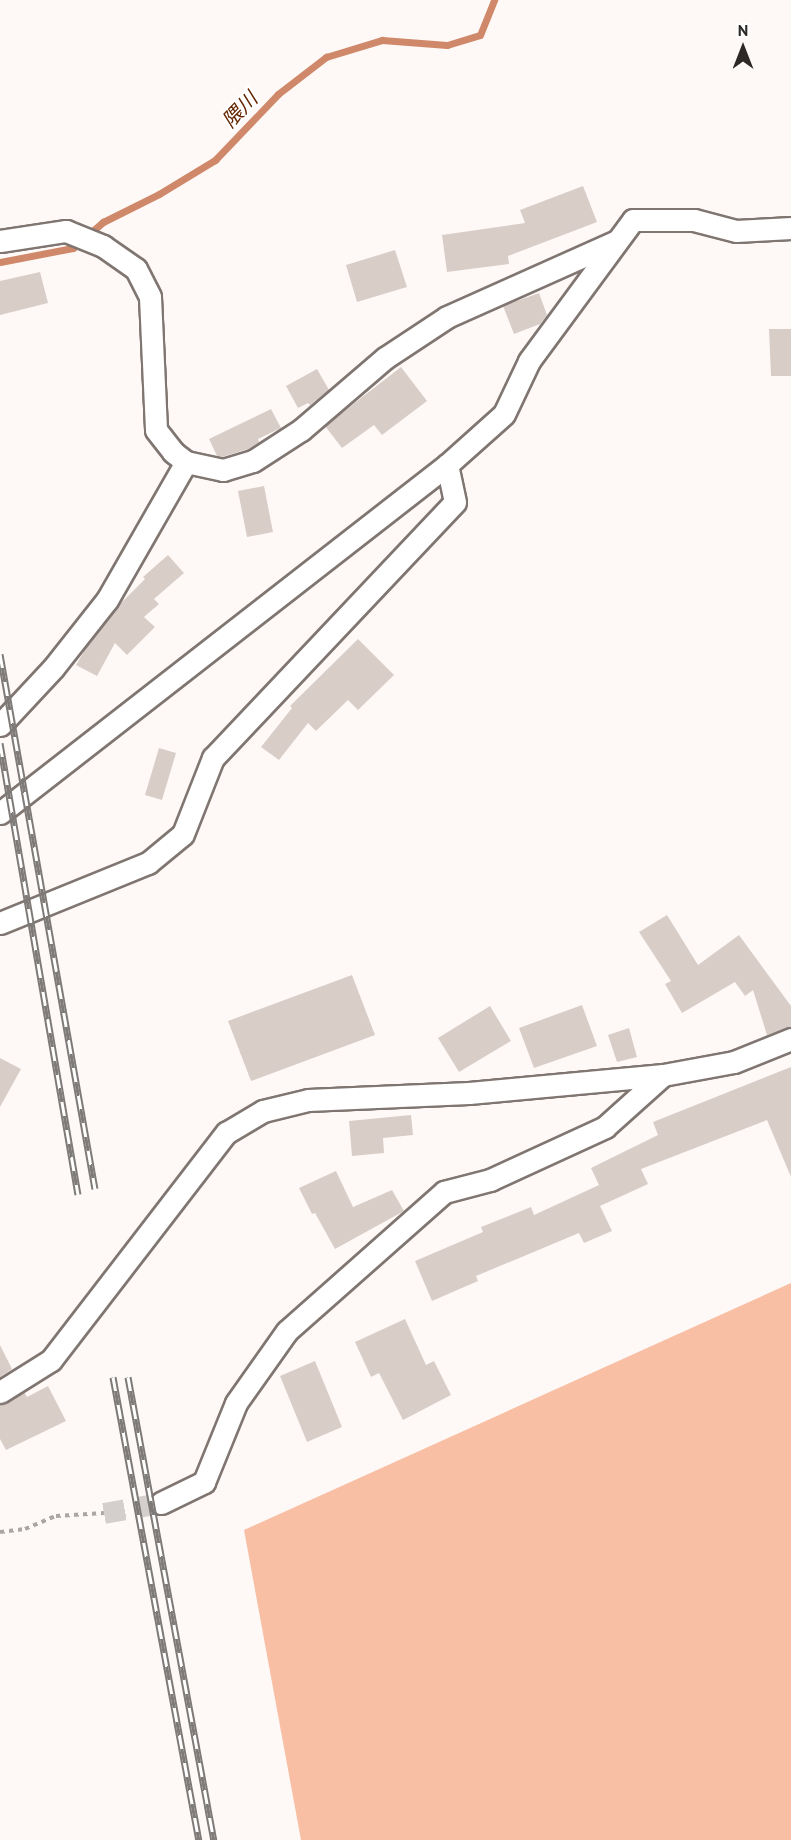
<!DOCTYPE html>
<html>
<head>
<meta charset="utf-8">
<style>
  body { margin:0 }
  #map { position:relative; width:791px; height:1840px; overflow:hidden; background:#fef9f7; font-family:"PT Sans","Noto Sans JP",sans-serif }
  div>[style] { position:absolute }
  .green>* { inset:0; background:#f8bfa5 }
  .stream>* { height:7px; margin:-3.5px; padding:0 3.5px; transform-origin:3.5px; border-radius:3.5px; background:#cf896a }
  .building>* { inset:0; background:#d9cdc8 }
  .minor-tunnel>* { height:21px; margin-top:-10.5px; transform-origin:0; background:repeating-linear-gradient(90deg,#d4cfcd 0 21px,transparent 0 31px) }
  .path>* { height:4px; margin-top:-2px; transform-origin:0; background:repeating-linear-gradient(90deg,#aba6a4 0 4.5px,transparent 0 9px) }
  .roads { filter:drop-shadow(2px 0 #807671) drop-shadow(-2px 0 #807671) drop-shadow(0 2px #807671) drop-shadow(0 -2px #807671) }
  .minor>* { height:21px; margin:-10.5px; padding:0 10.5px; transform-origin:10.5px; border-radius:10.5px; background:#fff }
  .rail>* { height:7px; margin-top:-3.5px; transform-origin:0; background:repeating-linear-gradient(90deg,#fff 0 14px,#7e7a78 0 28px); box-sizing:border-box; border-block:2px solid #7e7a78 }
  span { translate:-50% -50%; white-space:nowrap; text-align:center; line-height:1.15; -webkit-text-stroke:4.5px #fff; paint-order:stroke }
  .water-label { font-size:20px; color:#642500; font-style:italic }
  .north { position:absolute; left:713px; top:18px; width:60px; height:60px; -webkit-text-stroke:4px #fff; paint-order:stroke; rotate:0deg; font-size:16px; font-weight:700; line-height:24px; text-align:center; color:#2c2826 }
  .north::after { content:''; display:block; margin:auto; width:21px; height:27px; background:#2c2826; clip-path:polygon(50% 0,100% 100%,50% 72%,0 100%) }
</style>
</head>
<body>
<div id="map">
  <div class="green">
    <div style="clip-path:polygon(791px 1283px,791px 1840px,301px 1840px,244px 1530px)"></div>
  </div>
  <div class="stream">
    <div style="left:0;top:262px;width:74px;rotate:-10.9deg"></div>
    <div style="left:73px;top:248px;width:40px;rotate:-41deg"></div>
    <div style="left:103px;top:222px;width:63px;rotate:-26.6deg"></div>
    <div style="left:159px;top:194px;width:66px;rotate:-31.3deg"></div>
    <div style="left:215px;top:160px;width:91px;rotate:-46.3deg"></div>
    <div style="left:278px;top:94px;width:61px;rotate:-37.6deg"></div>
    <div style="left:326px;top:57px;width:59px;rotate:-16.9deg"></div>
    <div style="left:382px;top:40px;width:65px;rotate:4.4deg"></div>
    <div style="left:447px;top:45px;width:34px;rotate:-17deg"></div>
    <div style="left:480px;top:35px;width:38px;rotate:-68deg"></div>
  </div>
  <div class="building">
    <div style="clip-path:polygon(583px 186px,597px 222px,508px 256px,509px 264px,447px 272px,442px 235px,525px 223px,520px 210px)"></div>
    <div style="clip-path:polygon(395px 250px,407px 287px,357px 302px,346px 265px)"></div>
    <div style="clip-path:polygon(40px 272px,48px 303px,0 315px,0 281px)"></div>
    <div style="clip-path:polygon(539px 293px,547px 315px,540px 324px,514px 334px,503px 306px)"></div>
    <div style="clip-path:polygon(769px 329px,791px 329px,791px 376px,771px 376px)"></div>
    <div style="clip-path:polygon(401px 367px,427px 401px,382px 435px,374px 425px,342px 448px,325px 426px)"></div>
    <div style="clip-path:polygon(317px 369px,329px 390px,310px 405px,308px 403px,298px 408px,286px 386px)"></div>
    <div style="clip-path:polygon(271px 409px,281px 428px,258px 439px,259px 442px,248px 449px,222px 457px,217px 456px,209px 439px)"></div>
    <div style="clip-path:polygon(264px 486px,273px 532px,247px 537px,238px 491px)"></div>
    <div style="clip-path:polygon(168px 555px,184px 573px,154px 599px,159px 604px,144px 617px,155px 627px,127px 655px,115px 643px,97px 676px,76px 665px,86px 648px,119px 605px,145px 579px,143px 577px)"></div>
    <div style="clip-path:polygon(358px 639px,394px 675px,358px 710px,348px 700px,316px 731px,308px 723px,279px 760px,261px 747px,292px 708px,290px 706px)"></div>
    <div style="clip-path:polygon(159px 748px,176px 753px,162px 800px,145px 795px)"></div>
    <div style="clip-path:polygon(667px 915px,698px 965px,739px 935px,791px 1006px,791px 1027px,767px 1035px,753px 990px,745px 996px,735px 982px,682px 1013px,665px 984px,671px 981px,639px 932px)"></div>
    <div style="clip-path:polygon(352px 975px,375px 1035px,251px 1081px,228px 1021px)"></div>
    <div style="clip-path:polygon(582px 1005px,597px 1046px,534px 1068px,519px 1028px)"></div>
    <div style="clip-path:polygon(490px 1006px,511px 1041px,459px 1072px,438px 1038px)"></div>
    <div style="clip-path:polygon(629px 1028px,637px 1057px,617px 1062px,608px 1035px)"></div>
    <div style="clip-path:polygon(0 1058px,21px 1069px,0 1107px)"></div>
    <div style="clip-path:polygon(791px 1067px,791px 1177px,767px 1120px,641px 1169px,648px 1184px,600px 1206px,612px 1231px,584px 1243px,579px 1233px,476px 1276px,478px 1281px,432px 1301px,415px 1261px,483px 1232px,481px 1227px,531px 1207px,534px 1215px,599px 1185px,591px 1168px,658px 1135px,653px 1122px)"></div>
    <div style="clip-path:polygon(411px 1115px,413px 1135px,383px 1138px,384px 1153px,352px 1156px,349px 1121px)"></div>
    <div style="clip-path:polygon(336px 1171px,353px 1207px,392px 1190px,404px 1211px,335px 1249px,315px 1213px,312px 1214px,299px 1188px)"></div>
    <div style="clip-path:polygon(405px 1319px,426px 1365px,434px 1361px,451px 1395px,403px 1420px,379px 1373px,371px 1377px,355px 1342px)"></div>
    <div style="clip-path:polygon(0 1345px,12px 1369px,0 1377px)"></div>
    <div style="clip-path:polygon(315px 1361px,342px 1427px,307px 1442px,280px 1376px)"></div>
    <div style="clip-path:polygon(48px 1386px,66px 1421px,6px 1450px,0 1439px,0 1405px,24px 1392px,27px 1397px)"></div>
  </div>
  <div class="minor-tunnel">
    <div style="left:104px;top:1513px;width:58px;rotate:-10deg"></div>
  </div>
  <div class="path">
    <div style="left:0;top:1532px;width:25px;rotate:-7deg"></div>
    <div style="left:25px;top:1529px;width:34px;rotate:-23deg"></div>
    <div style="left:56px;top:1516px;width:48px;rotate:-3.6deg"></div>
  </div>
  <div class="roads">
    <div class="minor">
      <div style="left:0;top:241px;width:67px;rotate:-8.6deg"></div>
      <div style="left:66px;top:231px;width:40px;rotate:22deg"></div>
      <div style="left:103px;top:246px;width:40px;rotate:34.9deg"></div>
      <div style="left:136px;top:269px;width:31px;rotate:63deg"></div>
      <div style="left:150px;top:297px;width:133px;rotate:87.4deg"></div>
      <div style="left:156px;top:430px;width:28px;rotate:52deg"></div>
      <div style="left:173px;top:452px;width:16px;rotate:38deg"></div>
      <div style="left:186px;top:462px;width:38px;rotate:12deg"></div>
      <div style="left:223px;top:470px;width:31px;rotate:-17deg"></div>
      <div style="left:253px;top:461px;width:57px;rotate:-32.9deg"></div>
      <div style="left:301px;top:430px;width:111px;rotate:-40.6deg"></div>
      <div style="left:385px;top:358px;width:74px;rotate:-33.5deg"></div>
      <div style="left:447px;top:317px;width:184px;rotate:-24.1deg"></div>
      <div style="left:0;top:725px;width:79px;rotate:-47deg"></div>
      <div style="left:54px;top:667px;width:85px;rotate:-51.7deg"></div>
      <div style="left:107px;top:600px;width:159px;rotate:-60.2deg"></div>
      <div style="left:0;top:813px;width:566px;rotate:-37.9deg"></div>
      <div style="left:447px;top:465px;width:76px;rotate:-41.8deg"></div>
      <div style="left:504px;top:414px;width:59px;rotate:-64.7deg"></div>
      <div style="left:529px;top:361px;width:175px;rotate:-53.6deg"></div>
      <div style="left:633px;top:220px;width:61px"></div>
      <div style="left:694px;top:220px;width:43px;rotate:14.7deg"></div>
      <div style="left:736px;top:231px;width:55px;rotate:-3.1deg"></div>
      <div style="left:0;top:923px;width:160px;rotate:-22.1deg"></div>
      <div style="left:148px;top:863px;width:45px;rotate:-39.6deg"></div>
      <div style="left:183px;top:834px;width:82px;rotate:-68.5deg"></div>
      <div style="left:213px;top:758px;width:352px;rotate:-46.6deg"></div>
      <div style="left:455px;top:502px;width:38px;rotate:-102deg"></div>
      <div style="left:0;top:1392px;width:60px;rotate:-32.1deg"></div>
      <div style="left:51px;top:1360px;width:287px;rotate:-52.4deg"></div>
      <div style="left:226px;top:1133px;width:43px;rotate:-30.7deg"></div>
      <div style="left:263px;top:1111px;width:46px;rotate:-13.7deg"></div>
      <div style="left:308px;top:1100px;width:161px;rotate:-2.5deg"></div>
      <div style="left:469px;top:1093px;width:195px;rotate:-5.3deg"></div>
      <div style="left:663px;top:1075px;width:72px;rotate:-10.4deg"></div>
      <div style="left:734px;top:1062px;width:61px;rotate:-22deg"></div>
      <div style="left:161px;top:1503px;width:48px;rotate:-26deg"></div>
      <div style="left:204px;top:1482px;width:85px;rotate:-67.9deg"></div>
      <div style="left:236px;top:1403px;width:88px;rotate:-54.7deg"></div>
      <div style="left:287px;top:1331px;width:210px;rotate:-41.5deg"></div>
      <div style="left:444px;top:1192px;width:48px;rotate:-14.6deg"></div>
      <div style="left:490px;top:1180px;width:127px;rotate:-24.7deg"></div>
      <div style="left:605px;top:1127px;width:78px;rotate:-41.9deg"></div>
    </div>
  </div>
  <div class="rail">
    <div style="left:0;top:654px;width:543px;rotate:79.93deg"></div>
    <div style="left:0;top:743px;width:458px;rotate:80.2deg"></div>
    <div style="left:113px;top:1377px;width:471px;rotate:79.5deg"></div>
    <div style="left:128px;top:1377px;width:471px;rotate:79.5deg"></div>
  </div>
  <div class="water-label">
    <span style="left:240px;top:110px;rotate:-46deg">隈川</span>
  </div>
  <div class="north">N</div>
</div>
</body>
</html>
